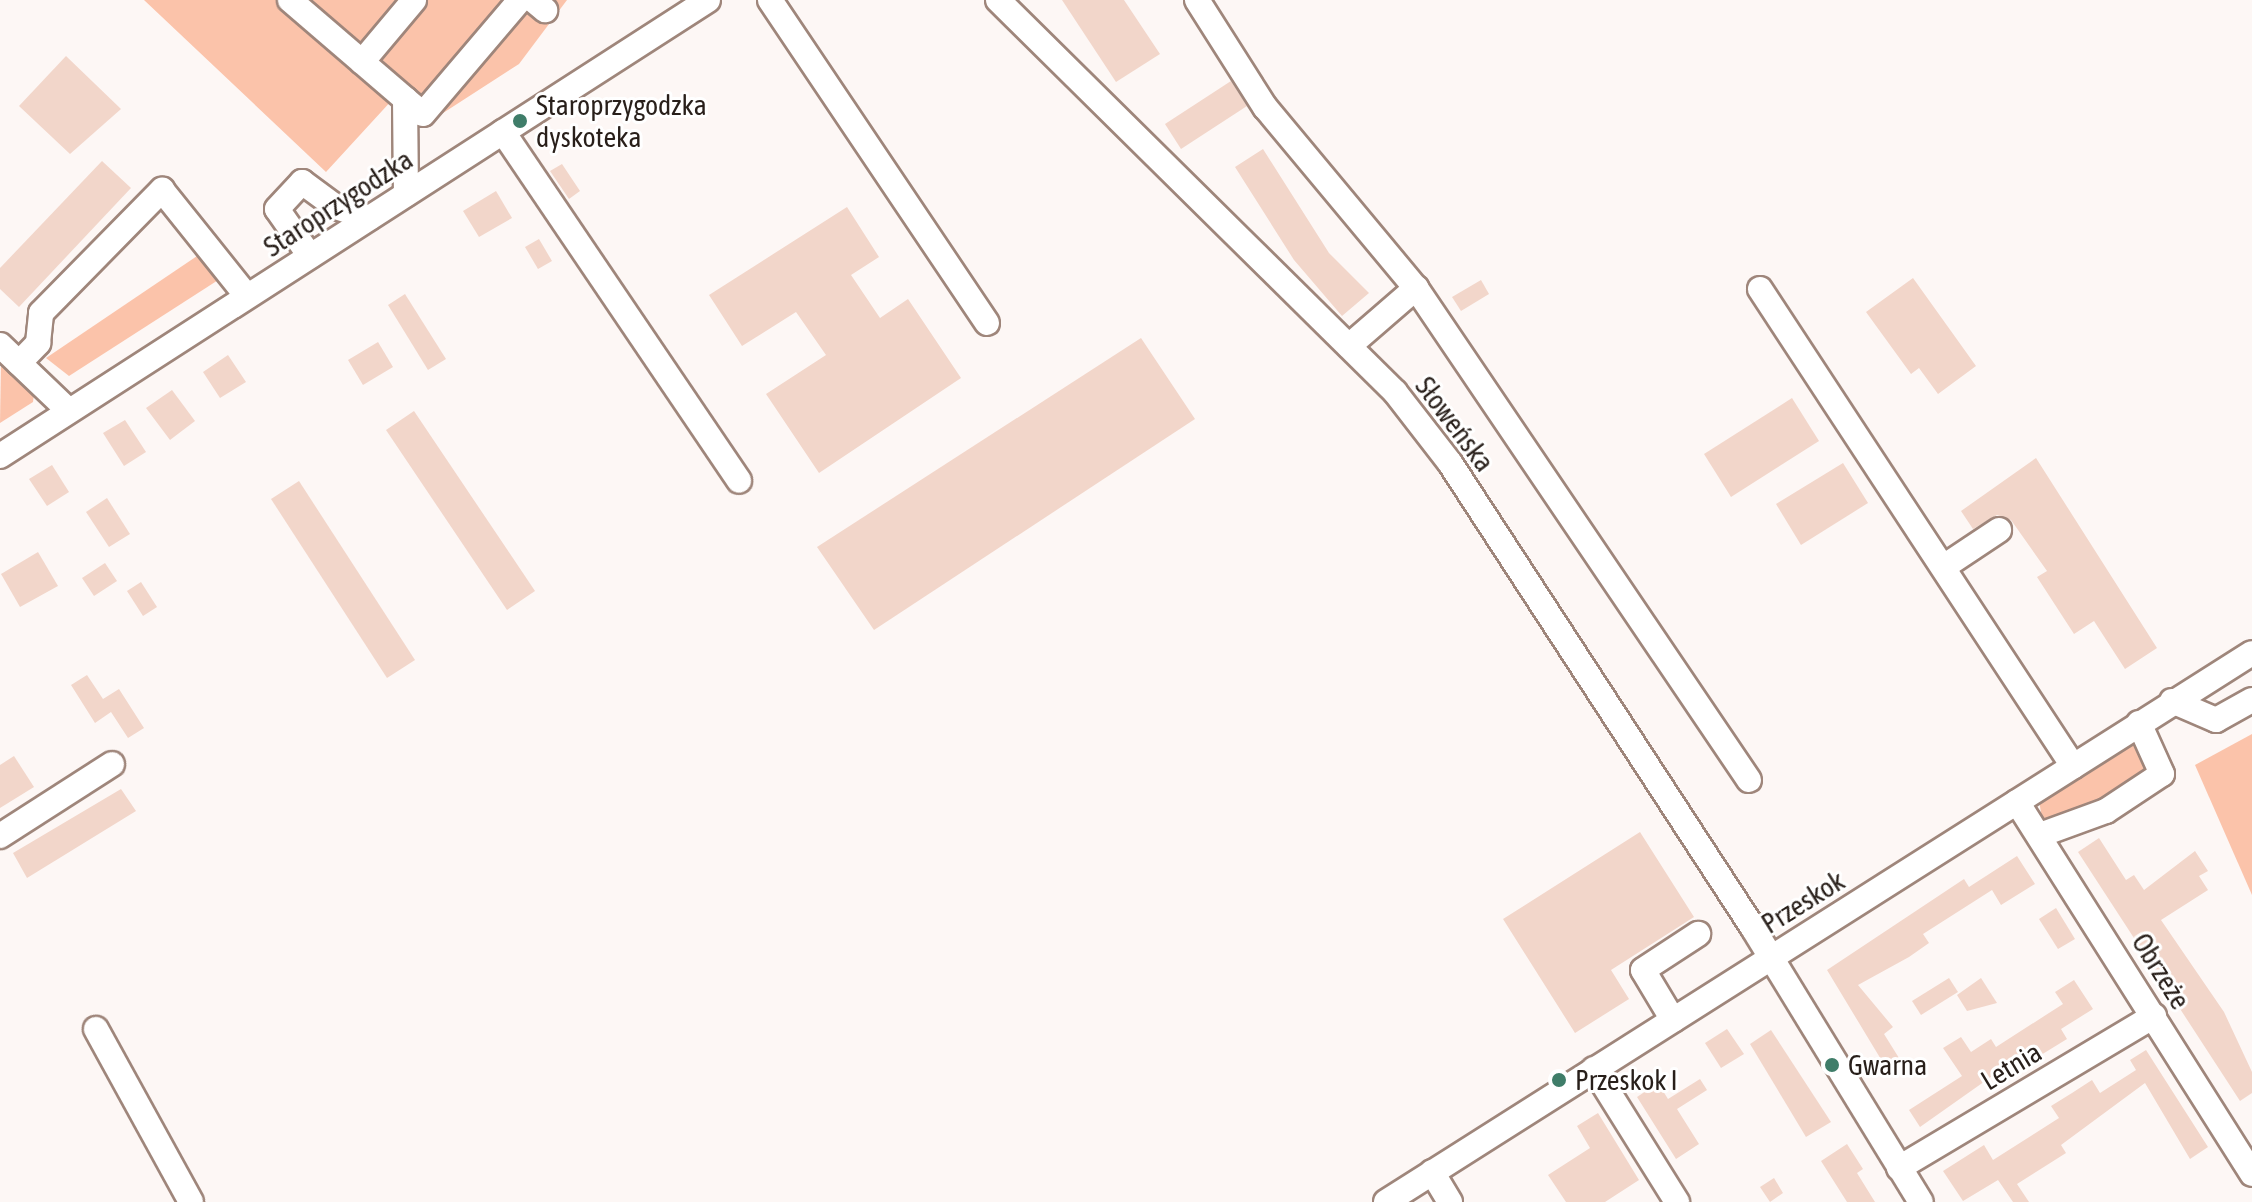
<!DOCTYPE html>
<html>
<head>
<meta charset="utf-8">
<style>
  body { margin:0 }
  #map { position:relative; width:2252px; height:1202px; overflow:hidden; background:#fdf7f5; font-family:"Asap Condensed",sans-serif }
  div>[style] { position:absolute }
  .green>* { inset:0; background:#fbc3aa }
  .building>* { inset:0; background:#f2d6ca }
  .roads { filter:drop-shadow(2px 0 #9f867b) drop-shadow(-2px 0 #9f867b) drop-shadow(0 2px #9f867b) drop-shadow(0 -2px #9f867b) }
  .minor>* { height:24px; margin:-12px; padding:0 12px; transform-origin:12px; border-radius:12px; background:#fff }
  .dots>* { width:22px; height:22px; translate:-50% -50%; box-sizing:border-box; border:4px solid #fff; border-radius:50% }
  span { translate:-50% -50%; white-space:nowrap; text-align:center; line-height:1.15; -webkit-text-stroke:6px #fff; paint-order:stroke }
  .poi-label { font-size:28px; color:#281f1a }
  .left { translate:0 -50%; text-align:left }
  .street-label { font-size:28px; color:#281f1a }
</style>
</head>
<body>
<div id="map">
  <div class="green">
    <div style="clip-path:polygon(144px 0,567px 0,519px 64px,423px 126px,393px 99px,326px 172px)"></div>
    <div style="clip-path:polygon(203px 252px,226px 275px,69px 376px,46px 358px)"></div>
    <div style="clip-path:polygon(1px 362px,34px 394px,33px 402px,0 423px)"></div>
    <div style="clip-path:polygon(2252px 734px,2252px 895px,2195px 765px)"></div>
    <div style="clip-path:polygon(2134px 742px,2152px 770px,2072px 816px,2042px 819px,2039px 800px)"></div>
  </div>
  <div class="building">
    <div style="clip-path:polygon(1062px 0,1124px 0,1160px 54px,1116px 82px)"></div>
    <div style="clip-path:polygon(66px 56px,121px 109px,70px 154px,19px 106px)"></div>
    <div style="clip-path:polygon(1231px 81px,1247px 106px,1181px 149px,1165px 124px)"></div>
    <div style="clip-path:polygon(1263px 149px,1329px 253px,1369px 293px,1342px 316px,1294px 260px,1235px 167px)"></div>
    <div style="clip-path:polygon(102px 161px,131px 188px,19px 307px,0 289px,0 268px)"></div>
    <div style="clip-path:polygon(562px 164px,580px 191px,569px 199px,550px 171px)"></div>
    <div style="clip-path:polygon(496px 191px,512px 218px,479px 237px,463px 211px)"></div>
    <div style="clip-path:polygon(847px 207px,879px 257px,851px 275px,880px 318px,908px 299px,961px 378px,819px 473px,766px 394px,826px 355px,796px 312px,742px 346px,709px 295px)"></div>
    <div style="clip-path:polygon(539px 239px,552px 261px,538px 269px,525px 247px)"></div>
    <div style="clip-path:polygon(1913px 278px,1976px 366px,1938px 394px,1919px 368px,1911px 374px,1866px 312px)"></div>
    <div style="clip-path:polygon(1481px 280px,1489px 294px,1461px 311px,1452px 297px)"></div>
    <div style="clip-path:polygon(405px 294px,446px 359px,428px 370px,388px 305px)"></div>
    <div style="clip-path:polygon(1141px 338px,1195px 419px,874px 630px,817px 547px)"></div>
    <div style="clip-path:polygon(378px 342px,393px 367px,363px 385px,348px 360px)"></div>
    <div style="clip-path:polygon(228px 355px,246px 382px,220px 398px,203px 372px)"></div>
    <div style="clip-path:polygon(172px 390px,195px 421px,170px 440px,146px 408px)"></div>
    <div style="clip-path:polygon(1792px 398px,1819px 441px,1731px 497px,1704px 454px)"></div>
    <div style="clip-path:polygon(414px 411px,535px 591px,507px 610px,386px 430px)"></div>
    <div style="clip-path:polygon(125px 420px,146px 452px,124px 466px,103px 433px)"></div>
    <div style="clip-path:polygon(2036px 458px,2157px 648px,2125px 669px,2094px 621px,2074px 634px,2037px 577px,2047px 571px,2011px 520px,1997px 515px,1973px 529px,1961px 511px)"></div>
    <div style="clip-path:polygon(1843px 463px,1868px 503px,1801px 545px,1776px 504px)"></div>
    <div style="clip-path:polygon(52px 465px,69px 492px,47px 506px,29px 479px)"></div>
    <div style="clip-path:polygon(299px 481px,415px 660px,387px 678px,271px 499px)"></div>
    <div style="clip-path:polygon(107px 498px,130px 534px,109px 547px,86px 512px)"></div>
    <div style="clip-path:polygon(38px 552px,58px 586px,20px 607px,1px 574px)"></div>
    <div style="clip-path:polygon(105px 563px,117px 581px,94px 596px,82px 578px)"></div>
    <div style="clip-path:polygon(141px 582px,157px 607px,143px 616px,127px 591px)"></div>
    <div style="clip-path:polygon(87px 675px,103px 699px,119px 689px,144px 728px,128px 738px,111px 712px,95px 723px,71px 685px)"></div>
    <div style="clip-path:polygon(14px 756px,34px 787px,0 808px,0 765px)"></div>
    <div style="clip-path:polygon(121px 789px,136px 811px,27px 878px,13px 853px)"></div>
    <div style="clip-path:polygon(1640px 832px,1694px 917px,1611px 970px,1629px 999px,1575px 1033px,1503px 919px)"></div>
    <div style="clip-path:polygon(2099px 838px,2126px 880px,2134px 875px,2144px 890px,2195px 851px,2208px 871px,2199px 876px,2208px 890px,2161px 920px,2224px 1012px,2252px 1072px,2252px 1093px,2240px 1101px,2078px 852px)"></div>
    <div style="clip-path:polygon(2017px 856px,2035px 884px,2001px 905px,1992px 890px,1923px 934px,1929px 943px,1909px 957px,1858px 985px,1893px 1027px,1884px 1034px,1899px 1058px,1885px 1066px,1827px 970px,1964px 879px,1969px 887px)"></div>
    <div style="clip-path:polygon(2056px 908px,2075px 939px,2058px 949px,2039px 919px)"></div>
    <div style="clip-path:polygon(1949px 978px,1958px 992px,1921px 1015px,1912px 1001px)"></div>
    <div style="clip-path:polygon(1981px 978px,1997px 1003px,1967px 1011px,1957px 995px)"></div>
    <div style="clip-path:polygon(2074px 980px,2093px 1009px,2061px 1029px,2067px 1039px,2028px 1063px,2022px 1055px,1920px 1127px,1909px 1110px,1962px 1076px,1943px 1048px,1961px 1037px,1971px 1052px,1991px 1039px,1996px 1047px,2063px 1004px,2055px 992px)"></div>
    <div style="clip-path:polygon(1727px 1029px,1744px 1054px,1721px 1068px,1705px 1043px)"></div>
    <div style="clip-path:polygon(1771px 1030px,1831px 1122px,1806px 1137px,1750px 1044px)"></div>
    <div style="clip-path:polygon(2146px 1050px,2208px 1147px,2190px 1159px,2145px 1083px,2061px 1145px,2066px 1153px,2017px 1184px,2029px 1202px,2013px 1202px,1998px 1180px,1963px 1201px,1943px 1171px,1984px 1145px,1993px 1160px,2059px 1118px,2051px 1106px,2072px 1093px,2092px 1080px,2100px 1093px,2136px 1070px,2130px 1060px)"></div>
    <div style="clip-path:polygon(1700px 1079px,1707px 1090px,1677px 1109px,1699px 1144px,1676px 1159px,1637px 1097px,1658px 1083px,1668px 1099px)"></div>
    <div style="clip-path:polygon(1598px 1113px,1639px 1180px,1605px 1202px,1566px 1202px,1548px 1175px,1590px 1148px,1577px 1126px)"></div>
    <div style="clip-path:polygon(1847px 1144px,1863px 1169px,1857px 1173px,1875px 1202px,1847px 1202px,1821px 1161px)"></div>
    <div style="clip-path:polygon(1774px 1178px,1783px 1193px,1770px 1202px,1760px 1187px)"></div>
  </div>
  <div class="roads">
    <div class="minor">
      <div style="left:290px;top:0;width:152px;rotate:40.7deg"></div>
      <div style="left:405px;top:99px;width:95px;rotate:89.4deg"></div>
      <div style="left:533px;top:0;width:16px;rotate:40deg"></div>
      <div style="left:770px;top:0;width:389px;rotate:56.1deg"></div>
      <div style="left:998px;top:0;width:558px;rotate:44.64deg"></div>
      <div style="left:1395px;top:392px;width:90px;rotate:52.2deg"></div>
      <div style="left:1450px;top:463px;width:555px;rotate:56.91deg"></div>
      <div style="left:1753px;top:928px;width:321px;rotate:58.5deg"></div>
      <div style="left:1197px;top:0;width:127px;rotate:57.6deg"></div>
      <div style="left:1265px;top:107px;width:236px;rotate:50.2deg"></div>
      <div style="left:362px;top:62px;width:81px;rotate:-50deg"></div>
      <div style="left:405px;top:99px;width:23px;rotate:40deg"></div>
      <div style="left:423px;top:114px;width:150px;rotate:-49.6deg"></div>
      <div style="left:503px;top:132px;width:421px;rotate:55.9deg"></div>
      <div style="left:310px;top:256px;width:57px;rotate:-125.1deg"></div>
      <div style="left:277px;top:209px;width:37px;rotate:-47deg"></div>
      <div style="left:302px;top:182px;width:42px;rotate:36.3deg"></div>
      <div style="left:336px;top:207px;width:35px;rotate:18deg"></div>
      <div style="left:1760px;top:289px;width:571px;rotate:56.73deg"></div>
      <div style="left:0;top:345px;width:95px;rotate:43.7deg"></div>
      <div style="left:1349px;top:346px;width:89px;rotate:-40.9deg"></div>
      <div style="left:1416px;top:288px;width:594px;rotate:55.91deg"></div>
      <div style="left:19px;top:363px;width:28px;rotate:-46deg"></div>
      <div style="left:38px;top:343px;width:30px;rotate:-84deg"></div>
      <div style="left:41px;top:313px;width:173px;rotate:-45.5deg"></div>
      <div style="left:162px;top:190px;width:136px;rotate:51.3deg"></div>
      <div style="left:0;top:456px;width:842px;rotate:-32.78deg"></div>
      <div style="left:1945px;top:566px;width:65px;rotate:-33.7deg"></div>
      <div style="left:2172px;top:701px;width:48px;rotate:23.4deg"></div>
      <div style="left:2216px;top:720px;width:41px;rotate:-29.1deg"></div>
      <div style="left:2017px;top:802px;width:440px;rotate:57.7deg"></div>
      <div style="left:2040px;top:835px;width:70px;rotate:-20deg"></div>
      <div style="left:2106px;top:811px;width:67px;rotate:-33.5deg"></div>
      <div style="left:2162px;top:774px;width:56px;rotate:-114.3deg"></div>
      <div style="left:0;top:836px;width:133px;rotate:-32.7deg"></div>
      <div style="left:1673px;top:1020px;width:58px;rotate:-121deg"></div>
      <div style="left:1643px;top:970px;width:66px;rotate:-33.2deg"></div>
      <div style="left:96px;top:1029px;width:197px;rotate:61.2deg"></div>
      <div style="left:1594px;top:1069px;width:157px;rotate:58deg"></div>
      <div style="left:1899px;top:1168px;width:297px;rotate:-30.8deg"></div>
      <div style="left:1432px;top:1172px;width:35px;rotate:59deg"></div>
      <div style="left:1386px;top:1202px;width:1025px;rotate:-32.37deg"></div>
    </div>
  </div>
  <div class="dots">
    <div style="left:520px;top:121px;background:#3f7d69"></div>
    <div style="left:1832px;top:1065px;background:#3f7d69"></div>
    <div style="left:1559px;top:1080px;background:#3f7d69"></div>
  </div>
  <div class="poi-label">
    <span class="left" style="left:536px;top:121px">Staroprzygodzka<br>dyskoteka</span>
    <span class="left" style="left:1848px;top:1065px">Gwarna</span>
    <span class="left" style="left:1575px;top:1080px">Przeskok I</span>
  </div>
  <div class="street-label">
    <span style="left:338px;top:203px;rotate:-33deg">Staroprzygodzka</span>
    <span style="left:1455px;top:424px;rotate:53deg">Słoweńska</span>
    <span style="left:1803px;top:902px;rotate:-32deg">Przeskok</span>
    <span style="left:2161px;top:971px;rotate:58deg">Obrzeże</span>
    <span style="left:2011px;top:1066px;rotate:-31deg">Letnia</span>
  </div>
</div>
</body>
</html>
